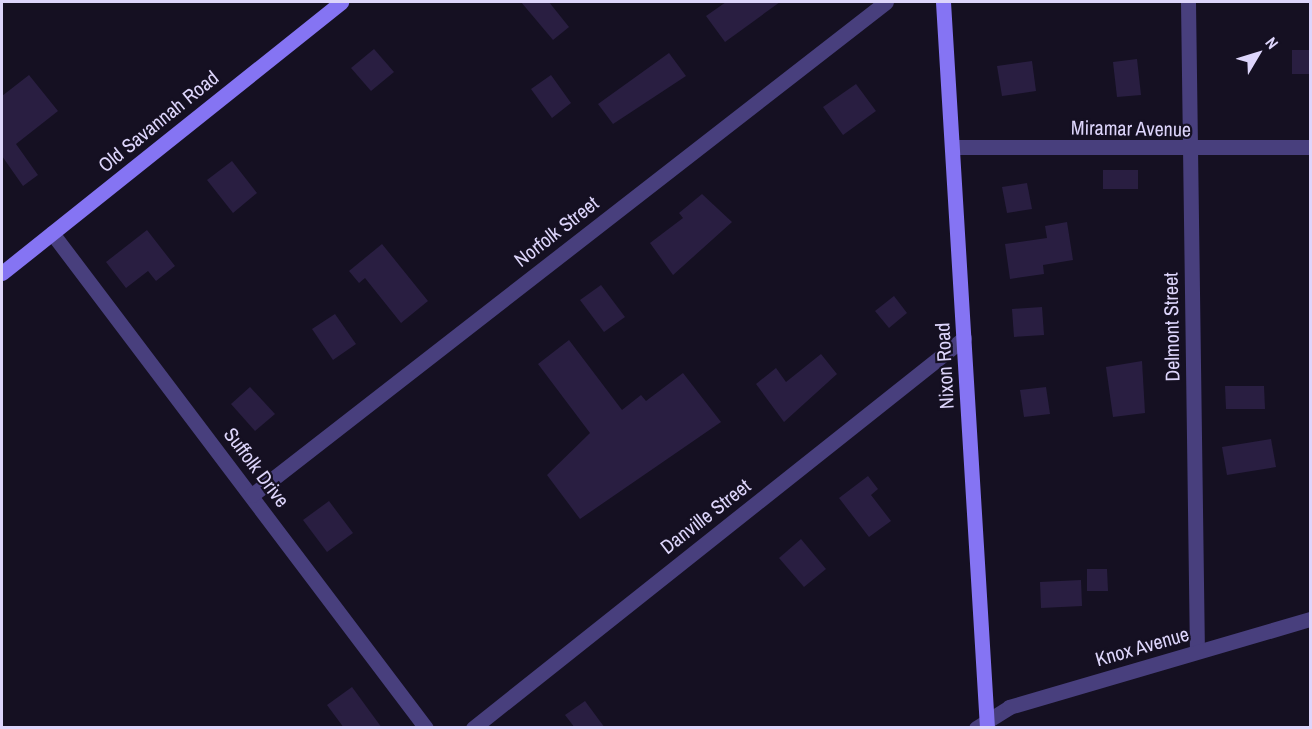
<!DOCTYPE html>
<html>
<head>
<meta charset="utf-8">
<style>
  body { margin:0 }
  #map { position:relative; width:1312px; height:729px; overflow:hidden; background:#151022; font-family:"Archivo Narrow",sans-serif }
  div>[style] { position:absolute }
  .building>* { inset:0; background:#291e41 }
  .street>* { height:15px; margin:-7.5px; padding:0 7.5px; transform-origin:7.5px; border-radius:7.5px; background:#483f7d }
  .secondary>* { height:15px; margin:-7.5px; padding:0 7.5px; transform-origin:7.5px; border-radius:7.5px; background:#8574f3 }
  span { translate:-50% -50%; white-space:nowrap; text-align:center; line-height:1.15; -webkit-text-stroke:4.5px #151022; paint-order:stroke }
  .street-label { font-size:20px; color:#ddd5fb }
  .frame { position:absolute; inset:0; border:3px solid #ddd5fb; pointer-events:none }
  .north { position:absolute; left:1228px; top:24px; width:60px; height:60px; -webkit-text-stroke:4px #151022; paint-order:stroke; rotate:52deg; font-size:16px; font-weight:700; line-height:24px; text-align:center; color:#ddd5fb }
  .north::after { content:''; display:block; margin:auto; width:21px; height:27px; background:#ddd5fb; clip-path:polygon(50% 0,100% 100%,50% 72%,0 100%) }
</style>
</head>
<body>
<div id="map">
  <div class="building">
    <div style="clip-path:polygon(521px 2px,549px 2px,569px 27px,553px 40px)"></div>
    <div style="clip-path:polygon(726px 2px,780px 2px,725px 42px,706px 16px)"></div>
    <div style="clip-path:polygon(374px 49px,394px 72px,371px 91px,351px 68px)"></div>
    <div style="clip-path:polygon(1292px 50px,1311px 50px,1311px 74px,1292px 74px)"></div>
    <div style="clip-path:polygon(669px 53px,686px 76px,613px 124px,598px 104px)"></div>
    <div style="clip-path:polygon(1137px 59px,1141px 95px,1117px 97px,1113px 62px)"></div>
    <div style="clip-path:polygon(1032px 61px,1036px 91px,1002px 96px,997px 66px)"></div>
    <div style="clip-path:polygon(29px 75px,58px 111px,16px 144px,38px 175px,23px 186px,2px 156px,2px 96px)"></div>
    <div style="clip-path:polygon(551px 75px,571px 103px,552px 118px,531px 89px)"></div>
    <div style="clip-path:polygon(856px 84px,876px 111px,843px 135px,823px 107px)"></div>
    <div style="clip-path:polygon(232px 161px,257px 193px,233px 213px,207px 180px)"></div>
    <div style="clip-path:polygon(1103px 170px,1138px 170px,1138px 189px,1103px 189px)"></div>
    <div style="clip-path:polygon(1027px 183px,1032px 209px,1007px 213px,1002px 187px)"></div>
    <div style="clip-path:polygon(702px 194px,732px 222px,673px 275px,650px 243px,683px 218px,679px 213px)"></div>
    <div style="clip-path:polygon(1067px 222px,1073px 260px,1043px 265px,1044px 274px,1010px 279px,1005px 244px,1047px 238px,1045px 226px)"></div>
    <div style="clip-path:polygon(147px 230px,175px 266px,156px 281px,148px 271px,126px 288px,106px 262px)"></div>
    <div style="clip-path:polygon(382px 244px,428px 301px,401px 323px,365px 278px,359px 283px,349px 271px)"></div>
    <div style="clip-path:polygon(601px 285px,625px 317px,604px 332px,580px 300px)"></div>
    <div style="clip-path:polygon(894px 296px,907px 313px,889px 328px,875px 311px)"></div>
    <div style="clip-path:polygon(1042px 307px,1044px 335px,1014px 337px,1012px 309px)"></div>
    <div style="clip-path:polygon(335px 314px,356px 344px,333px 360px,312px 329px)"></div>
    <div style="clip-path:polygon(569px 340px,622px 410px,641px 395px,646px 401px,683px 373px,721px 422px,580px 519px,547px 475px,590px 433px,538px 364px)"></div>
    <div style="clip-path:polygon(821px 354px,837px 374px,784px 422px,756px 384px,776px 368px,786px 382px)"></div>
    <div style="clip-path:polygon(1142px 361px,1145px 413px,1113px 417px,1106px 367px)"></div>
    <div style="clip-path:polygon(1225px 386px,1264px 386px,1265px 409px,1226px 409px)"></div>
    <div style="clip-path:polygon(250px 387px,275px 414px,255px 431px,231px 404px)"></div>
    <div style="clip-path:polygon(1046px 387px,1050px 414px,1024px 417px,1020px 390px)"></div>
    <div style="clip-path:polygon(1271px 439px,1276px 467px,1227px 475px,1222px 447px)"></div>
    <div style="clip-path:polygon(868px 476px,878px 489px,871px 495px,891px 521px,869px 537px,839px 498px)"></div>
    <div style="clip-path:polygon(329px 501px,353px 533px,327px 552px,303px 520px)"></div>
    <div style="clip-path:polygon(801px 539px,826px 569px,804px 587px,779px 558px)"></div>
    <div style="clip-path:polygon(1087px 569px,1107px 569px,1108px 591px,1087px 591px)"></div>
    <div style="clip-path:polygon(1081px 580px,1082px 606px,1041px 608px,1040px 582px)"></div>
    <div style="clip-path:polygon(352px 687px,382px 728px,344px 728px,327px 705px)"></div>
    <div style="clip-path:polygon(585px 701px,605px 728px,575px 728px,565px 715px)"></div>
  </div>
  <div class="street">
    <div style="left:1188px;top:2px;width:649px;rotate:89.21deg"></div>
    <div style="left:952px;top:147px;width:358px"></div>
    <div style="left:52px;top:233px;width:620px;rotate:52.93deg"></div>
    <div style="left:252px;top:495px;width:803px;rotate:-37.87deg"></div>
    <div style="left:473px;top:728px;width:627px;rotate:-38.46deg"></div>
    <div style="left:976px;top:728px;width:39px;rotate:-32deg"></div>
    <div style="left:1009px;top:707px;width:314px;rotate:-16.3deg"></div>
  </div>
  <div class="secondary">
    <div style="left:943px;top:2px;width:727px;rotate:86.53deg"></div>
    <div style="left:2px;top:273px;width:434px;rotate:-38.6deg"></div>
  </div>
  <div class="street-label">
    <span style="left:158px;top:121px;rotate:-39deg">Old Savannah Road</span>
    <span style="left:1131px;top:128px;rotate:1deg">Miramar Avenue</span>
    <span style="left:556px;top:231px;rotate:-38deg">Norfolk Street</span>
    <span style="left:1171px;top:327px;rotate:-91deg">Delmont Street</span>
    <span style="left:944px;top:366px;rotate:-93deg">Nixon Road</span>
    <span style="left:257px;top:467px;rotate:53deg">Suffolk Drive</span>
    <span style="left:705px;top:516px;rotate:-38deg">Danville Street</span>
    <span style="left:1142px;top:646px;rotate:-16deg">Knox Avenue</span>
  </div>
  <div class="frame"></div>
  <div class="north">N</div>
</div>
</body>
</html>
